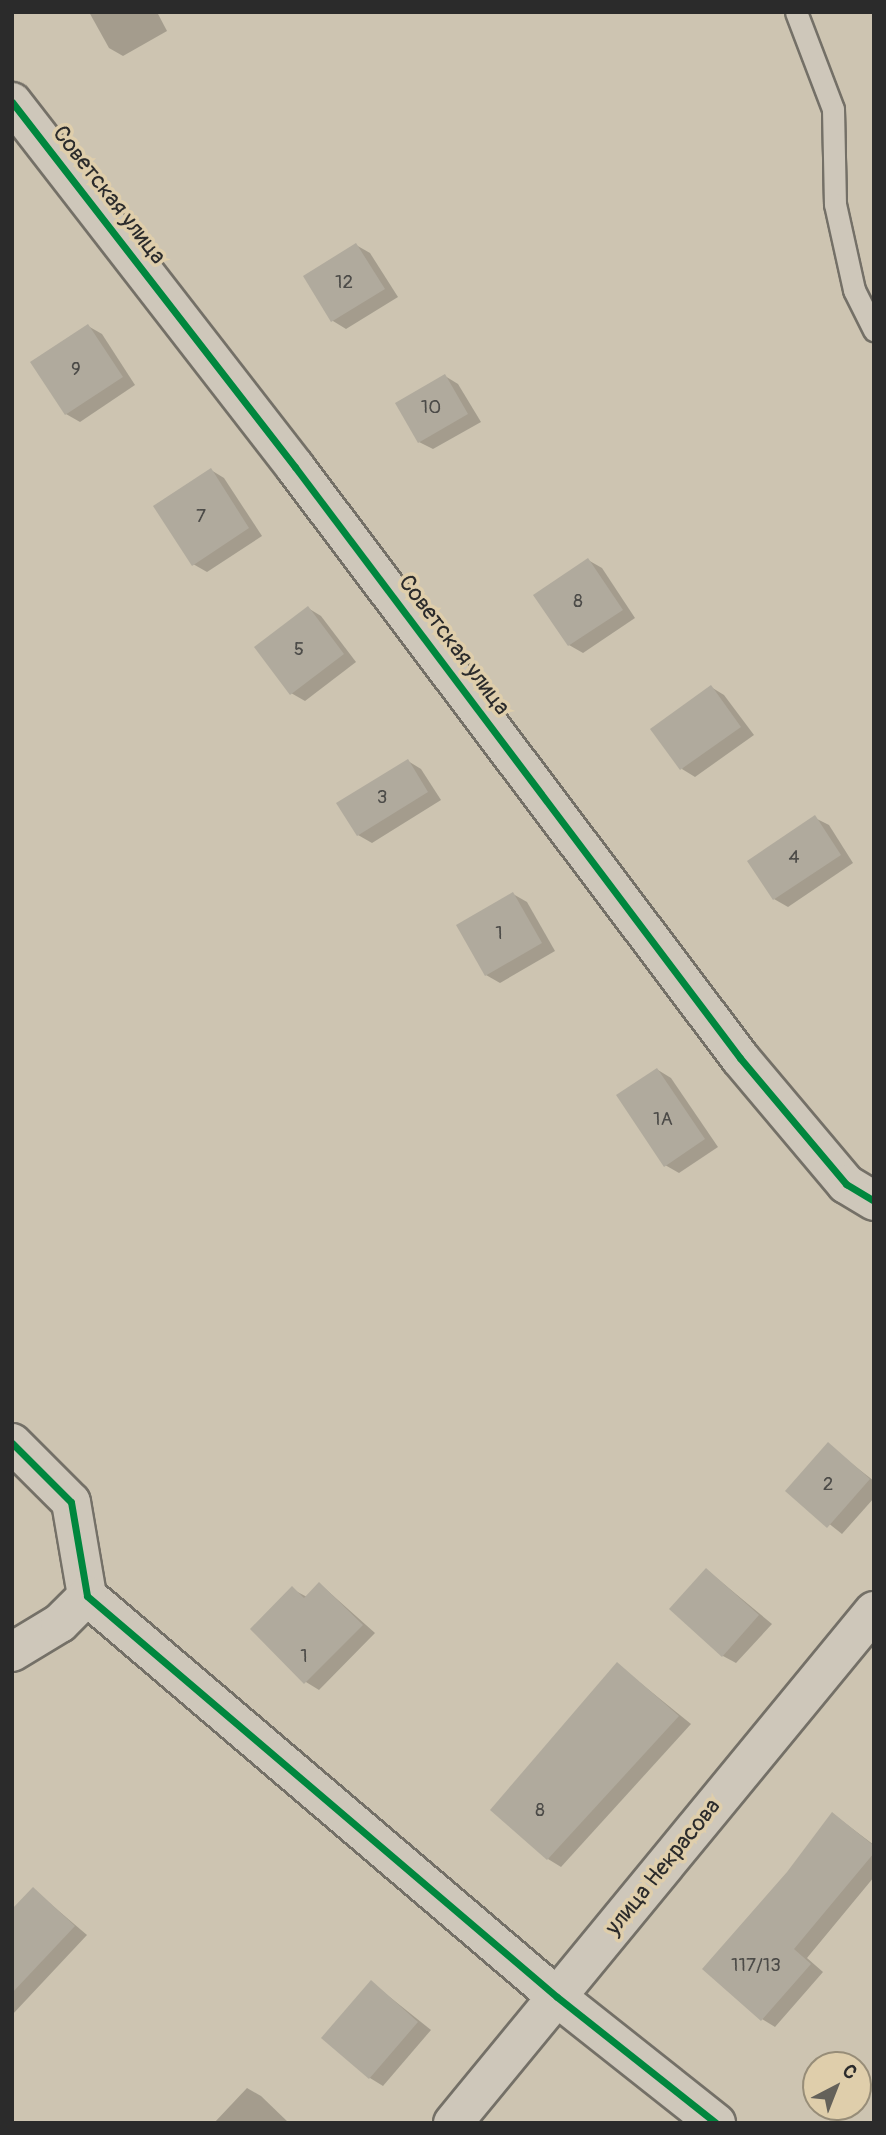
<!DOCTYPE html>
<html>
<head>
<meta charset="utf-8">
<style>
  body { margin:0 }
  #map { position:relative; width:886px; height:2135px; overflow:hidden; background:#cdc4b1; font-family:Pangolin,sans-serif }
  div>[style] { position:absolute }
  .shadow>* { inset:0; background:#0003 }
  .building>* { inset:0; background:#b0aa9d }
  .roads { filter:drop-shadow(2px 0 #747067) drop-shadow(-2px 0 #747067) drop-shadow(0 2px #747067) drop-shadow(0 -2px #747067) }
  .service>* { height:21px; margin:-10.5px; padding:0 10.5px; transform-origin:10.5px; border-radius:10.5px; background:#cec7ba }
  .minor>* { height:38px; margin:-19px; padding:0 19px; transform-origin:19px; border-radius:19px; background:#cec7ba }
  .cycleway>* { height:7px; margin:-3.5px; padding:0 3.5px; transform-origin:3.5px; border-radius:3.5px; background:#00873e }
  span { translate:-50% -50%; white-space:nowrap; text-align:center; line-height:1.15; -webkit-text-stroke:7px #dfceab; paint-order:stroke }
  .number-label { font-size:19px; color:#4c4b48 }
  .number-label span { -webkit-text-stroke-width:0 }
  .street-label { font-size:23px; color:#2b2b2b }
  .frame { position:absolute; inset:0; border:14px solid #2b2b2b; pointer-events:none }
  .north { position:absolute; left:802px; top:2051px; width:70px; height:70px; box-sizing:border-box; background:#dfceab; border:2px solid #978d78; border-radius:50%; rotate:42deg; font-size:19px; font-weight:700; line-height:28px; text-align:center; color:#2b2b2b }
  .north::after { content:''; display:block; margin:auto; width:24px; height:32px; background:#64615a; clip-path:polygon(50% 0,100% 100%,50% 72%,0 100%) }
</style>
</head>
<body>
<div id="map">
  <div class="shadow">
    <div style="clip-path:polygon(89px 12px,157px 12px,167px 31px,123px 56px,109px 48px)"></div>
    <div style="clip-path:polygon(356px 245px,370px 253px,398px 297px,346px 329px,333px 321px,305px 277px)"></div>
    <div style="clip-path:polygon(88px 326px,102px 334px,135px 385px,80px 422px,66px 414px)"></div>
    <div style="clip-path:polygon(445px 376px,458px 384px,481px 422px,433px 449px,419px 442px)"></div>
    <div style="clip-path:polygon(211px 470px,224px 478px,262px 536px,207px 572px,193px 564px)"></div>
    <div style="clip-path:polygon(588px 560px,602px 568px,635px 618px,583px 653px,569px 645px)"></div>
    <div style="clip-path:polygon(308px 608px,321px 616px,356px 662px,305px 701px,291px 693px)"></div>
    <div style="clip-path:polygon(711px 687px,724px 695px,754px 735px,695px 777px,682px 769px)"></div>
    <div style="clip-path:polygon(408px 761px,421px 769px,441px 800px,372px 843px,358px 835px)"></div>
    <div style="clip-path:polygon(815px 818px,829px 825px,853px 863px,788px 907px,774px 899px)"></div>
    <div style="clip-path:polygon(513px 894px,527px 902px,555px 951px,500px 983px,486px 975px)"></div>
    <div style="clip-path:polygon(658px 1070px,671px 1078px,718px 1147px,679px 1173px,665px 1165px)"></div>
    <div style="clip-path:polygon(828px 1445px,874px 1481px,874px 1498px,842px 1534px,788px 1491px)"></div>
    <div style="clip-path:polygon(707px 1570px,772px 1624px,736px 1663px,723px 1656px)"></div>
    <div style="clip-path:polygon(320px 1584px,375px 1633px,319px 1690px,306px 1682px,292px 1589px,307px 1597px)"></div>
    <div style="clip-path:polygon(617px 1664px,691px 1724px,561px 1867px,548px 1859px)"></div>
    <div style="clip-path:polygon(833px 1814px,874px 1845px,874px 1877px,807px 1958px,823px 1972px,775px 2027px,762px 2019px,788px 1874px)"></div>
    <div style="clip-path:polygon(33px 1889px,87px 1935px,12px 2015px,12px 1912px)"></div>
    <div style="clip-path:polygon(371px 1982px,431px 2030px,383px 2086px,370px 2078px)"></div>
    <div style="clip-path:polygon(247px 2088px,261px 2096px,289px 2123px,214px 2123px)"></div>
  </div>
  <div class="building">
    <div style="clip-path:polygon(356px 243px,385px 289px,331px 322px,303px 276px)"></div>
    <div style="clip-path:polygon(88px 324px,123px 377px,65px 415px,30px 362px)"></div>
    <div style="clip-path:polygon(445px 374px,468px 414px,418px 443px,395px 403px)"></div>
    <div style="clip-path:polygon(211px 468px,249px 528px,192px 566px,153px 506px)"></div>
    <div style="clip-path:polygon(588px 558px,623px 610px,568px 646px,533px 595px)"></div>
    <div style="clip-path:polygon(308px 606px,344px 654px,290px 695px,254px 647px)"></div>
    <div style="clip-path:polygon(711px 685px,741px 727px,680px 770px,650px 729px)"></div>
    <div style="clip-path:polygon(408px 759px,428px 792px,357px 836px,336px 803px)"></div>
    <div style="clip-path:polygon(815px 815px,841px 855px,773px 900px,747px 861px)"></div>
    <div style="clip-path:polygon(513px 892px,542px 943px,485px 976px,456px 925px)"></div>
    <div style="clip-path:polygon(657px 1068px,705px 1139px,664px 1167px,616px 1095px)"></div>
    <div style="clip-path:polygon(828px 1442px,870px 1479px,827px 1528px,785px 1491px)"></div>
    <div style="clip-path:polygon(706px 1568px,759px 1615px,722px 1657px,669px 1609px)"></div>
    <div style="clip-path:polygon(319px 1582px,363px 1625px,304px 1684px,250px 1629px,292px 1586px,304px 1598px)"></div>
    <div style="clip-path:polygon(617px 1662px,679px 1716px,547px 1860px,490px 1810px)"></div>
    <div style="clip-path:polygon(832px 1812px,874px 1846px,874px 1853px,794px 1949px,811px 1964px,761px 2021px,702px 1969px,787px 1872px)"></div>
    <div style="clip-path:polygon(33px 1887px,75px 1926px,12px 1993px,12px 1909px)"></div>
    <div style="clip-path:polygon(371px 1980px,418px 2022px,369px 2079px,321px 2038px)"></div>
  </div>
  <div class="roads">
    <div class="service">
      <div style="left:796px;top:12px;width:104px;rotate:69.1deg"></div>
      <div style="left:833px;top:109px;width:95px;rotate:88.8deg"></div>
      <div style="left:835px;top:204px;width:88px;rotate:77.5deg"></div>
      <div style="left:854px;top:290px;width:45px;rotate:63.4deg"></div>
    </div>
    <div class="minor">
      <div style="left:12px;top:102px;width:462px;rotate:52.2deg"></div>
      <div style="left:295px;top:467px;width:740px;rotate:53.02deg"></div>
      <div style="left:740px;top:1058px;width:165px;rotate:49.9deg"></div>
      <div style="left:846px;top:1184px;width:33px;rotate:31deg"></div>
      <div style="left:12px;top:1443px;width:83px;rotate:45deg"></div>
      <div style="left:71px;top:1502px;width:95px;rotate:80.3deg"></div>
      <div style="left:87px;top:1596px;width:618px;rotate:40.47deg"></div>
      <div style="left:557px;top:1997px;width:203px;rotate:38.4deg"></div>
      <div style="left:12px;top:1652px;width:56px;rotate:-31.1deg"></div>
      <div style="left:60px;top:1623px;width:38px;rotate:-45deg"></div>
      <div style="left:453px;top:2123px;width:663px;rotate:-50.57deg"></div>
    </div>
  </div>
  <div class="cycleway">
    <div style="left:12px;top:102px;width:462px;rotate:52.2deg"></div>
    <div style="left:295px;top:467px;width:740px;rotate:53.02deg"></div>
    <div style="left:740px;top:1058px;width:165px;rotate:49.9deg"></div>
    <div style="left:846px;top:1184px;width:33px;rotate:31deg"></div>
    <div style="left:12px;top:1443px;width:83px;rotate:45deg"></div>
    <div style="left:71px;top:1502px;width:95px;rotate:80.3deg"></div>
    <div style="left:87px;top:1596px;width:618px;rotate:40.47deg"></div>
    <div style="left:557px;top:1997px;width:203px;rotate:38.4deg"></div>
  </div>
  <div class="number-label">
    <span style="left:344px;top:283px">12</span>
    <span style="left:76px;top:370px">9</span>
    <span style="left:431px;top:408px">10</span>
    <span style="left:201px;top:517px">7</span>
    <span style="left:578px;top:602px">8</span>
    <span style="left:299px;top:650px">5</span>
    <span style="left:382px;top:798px">3</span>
    <span style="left:794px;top:858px">4</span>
    <span style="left:499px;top:934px">1</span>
    <span style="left:663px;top:1120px">1А</span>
    <span style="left:828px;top:1485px">2</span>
    <span style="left:304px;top:1657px">1</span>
    <span style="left:540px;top:1811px">8</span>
    <span style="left:756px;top:1966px">117/13</span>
  </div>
  <div class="street-label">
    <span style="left:109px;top:195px;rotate:52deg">Советская улица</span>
    <span style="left:454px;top:645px;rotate:53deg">Советская улица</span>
    <span style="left:663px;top:1867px;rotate:-51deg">улица Некрасова</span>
  </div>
  <div class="frame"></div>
  <div class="north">С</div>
</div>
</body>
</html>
